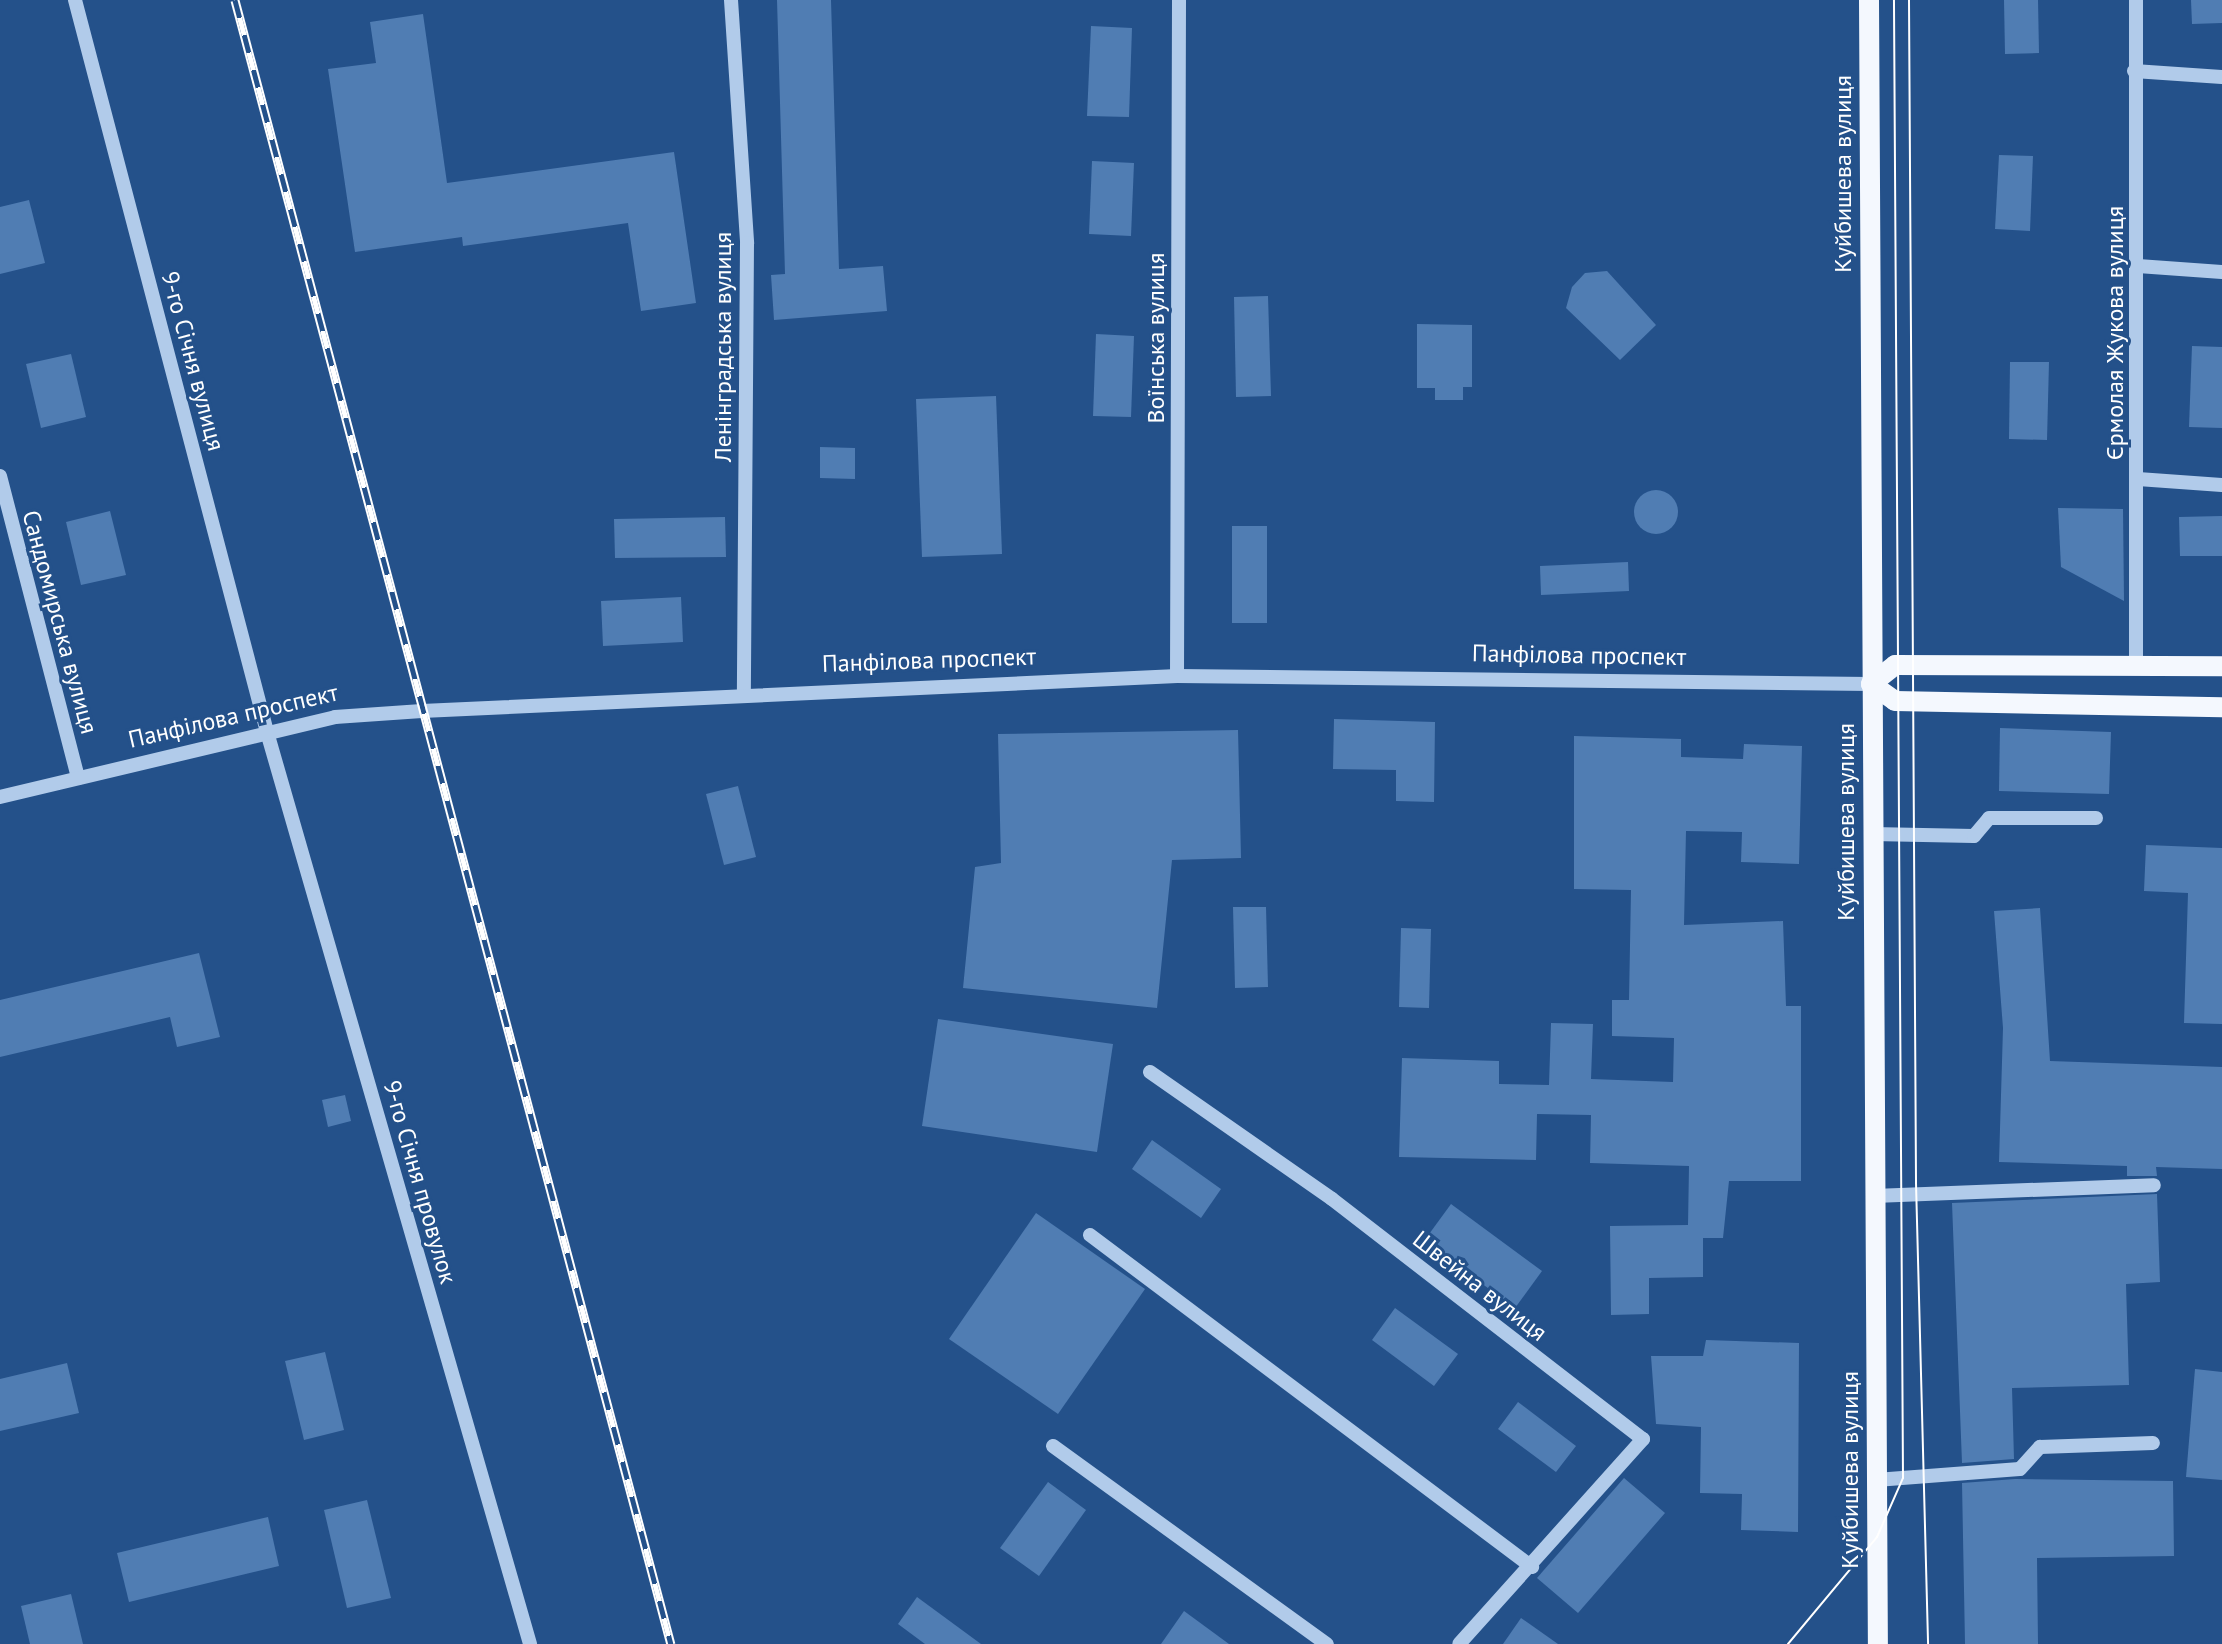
<!DOCTYPE html>
<html>
<head>
<meta charset="utf-8">
<style>
  body { margin:0 }
  #map { position:relative; width:2222px; height:1644px; overflow:hidden; background:#24518a; font-family:"PT Sans",sans-serif }
  div>[style] { position:absolute }
  .building>* { inset:0; background:#507db3 }
  .round { border-radius:50% }
  .minor>* { height:14px; margin:-7px; padding:0 7px; transform-origin:7px; border-radius:7px; background:#b1cbea }
  .major>* { height:20px; margin:-10px; padding:0 10px; transform-origin:10px; border-radius:10px; background:#f4f8fe }
  .tram>* { height:2px; margin:-1px; padding:0 1px; transform-origin:1px; border-radius:1px; background:#fff }
  .rail>* { height:9px; margin-top:-4.5px; transform-origin:0; background:repeating-linear-gradient(90deg,#24518a 0 18px,#fff 0 36px); box-sizing:border-box; border-block:2px solid #fff }
  span { translate:-50% -50%; white-space:nowrap; text-align:center; line-height:1.15; -webkit-text-stroke:6px #24518a; paint-order:stroke }
  .street-label { font-size:24px; color:#fff }
</style>
</head>
<body>
<div id="map">
  <div class="building">
    <div style="clip-path:polygon(777px 0,831px 0,839px 269px,883px 266px,887px 311px,774px 320px,771px 275px,785px 274px)"></div>
    <div style="clip-path:polygon(2004px 0,2038px 0,2039px 53px,2005px 54px)"></div>
    <div style="clip-path:polygon(2191px 0,2222px 0,2222px 23px,2192px 24px)"></div>
    <div style="clip-path:polygon(423px 14px,447px 183px,674px 152px,696px 303px,641px 311px,628px 223px,463px 246px,462px 237px,355px 252px,328px 69px,376px 63px,370px 22px)"></div>
    <div style="clip-path:polygon(1091px 26px,1132px 28px,1129px 117px,1087px 116px)"></div>
    <div style="clip-path:polygon(1999px 155px,2033px 156px,2030px 231px,1995px 229px)"></div>
    <div style="clip-path:polygon(1092px 161px,1134px 163px,1131px 236px,1089px 234px)"></div>
    <div style="clip-path:polygon(29px 200px,45px 263px,0 274px,0 207px)"></div>
    <div style="clip-path:polygon(1607px 271px,1656px 325px,1620px 360px,1566px 308px,1572px 287px,1585px 273px)"></div>
    <div style="clip-path:polygon(1268px 296px,1271px 396px,1236px 397px,1234px 297px)"></div>
    <div style="clip-path:polygon(1417px 324px,1472px 325px,1472px 387px,1463px 387px,1463px 400px,1435px 400px,1435px 388px,1417px 388px)"></div>
    <div style="clip-path:polygon(1096px 334px,1134px 336px,1131px 417px,1093px 416px)"></div>
    <div style="clip-path:polygon(2192px 346px,2222px 347px,2222px 428px,2189px 427px)"></div>
    <div style="clip-path:polygon(71px 354px,86px 417px,41px 428px,26px 364px)"></div>
    <div style="clip-path:polygon(2010px 362px,2049px 362px,2047px 440px,2009px 439px)"></div>
    <div style="clip-path:polygon(996px 396px,1002px 554px,922px 557px,916px 399px)"></div>
    <div style="clip-path:polygon(820px 447px,855px 448px,855px 479px,820px 478px)"></div>
    <div class="round" style="left:1634px;top:490px;width:44px;height:44px"></div>
    <div style="clip-path:polygon(2058px 508px,2123px 509px,2124px 601px,2061px 567px)"></div>
    <div style="clip-path:polygon(110px 511px,126px 575px,81px 585px,66px 522px)"></div>
    <div style="clip-path:polygon(2222px 516px,2222px 556px,2180px 556px,2179px 517px)"></div>
    <div style="clip-path:polygon(725px 517px,726px 557px,615px 558px,614px 519px)"></div>
    <div style="clip-path:polygon(1232px 526px,1267px 526px,1267px 623px,1232px 623px)"></div>
    <div style="clip-path:polygon(1628px 562px,1629px 591px,1541px 595px,1540px 566px)"></div>
    <div style="clip-path:polygon(681px 597px,683px 642px,603px 646px,601px 601px)"></div>
    <div style="clip-path:polygon(1334px 719px,1435px 722px,1434px 802px,1396px 801px,1396px 770px,1333px 769px)"></div>
    <div style="clip-path:polygon(2000px 728px,2111px 732px,2109px 794px,1999px 791px)"></div>
    <div style="clip-path:polygon(1238px 730px,1241px 858px,1172px 860px,1157px 1008px,963px 988px,975px 867px,1001px 863px,998px 734px)"></div>
    <div style="clip-path:polygon(1574px 736px,1681px 739px,1681px 757px,1743px 759px,1744px 744px,1802px 746px,1799px 864px,1741px 862px,1742px 832px,1686px 831px,1684px 925px,1783px 921px,1786px 1006px,1801px 1006px,1801px 1181px,1729px 1181px,1723px 1238px,1703px 1238px,1703px 1277px,1649px 1278px,1649px 1314px,1611px 1315px,1610px 1226px,1688px 1225px,1689px 1166px,1590px 1163px,1591px 1115px,1537px 1114px,1536px 1160px,1399px 1157px,1402px 1058px,1499px 1061px,1499px 1084px,1549px 1085px,1551px 1023px,1593px 1024px,1591px 1079px,1673px 1082px,1674px 1038px,1612px 1036px,1612px 1000px,1629px 1000px,1631px 890px,1574px 889px)"></div>
    <div style="clip-path:polygon(738px 786px,756px 857px,724px 865px,706px 794px)"></div>
    <div style="clip-path:polygon(2146px 845px,2222px 848px,2222px 1024px,2184px 1023px,2188px 893px,2144px 891px)"></div>
    <div style="clip-path:polygon(1233px 907px,1266px 907px,1268px 987px,1235px 988px)"></div>
    <div style="clip-path:polygon(2040px 908px,2050px 1061px,2222px 1067px,2222px 1169px,2156px 1167px,2157px 1176px,2127px 1176px,2127px 1166px,1999px 1162px,2003px 1028px,1994px 911px)"></div>
    <div style="clip-path:polygon(1401px 928px,1431px 929px,1429px 1008px,1399px 1007px)"></div>
    <div style="clip-path:polygon(199px 953px,220px 1037px,177px 1047px,170px 1017px,0 1057px,0 1000px)"></div>
    <div style="clip-path:polygon(938px 1019px,1113px 1044px,1097px 1152px,922px 1126px)"></div>
    <div style="clip-path:polygon(345px 1095px,351px 1121px,328px 1127px,322px 1100px)"></div>
    <div style="clip-path:polygon(1152px 1140px,1221px 1189px,1201px 1218px,1132px 1169px)"></div>
    <div style="clip-path:polygon(2157px 1194px,2160px 1282px,2126px 1284px,2129px 1385px,2012px 1388px,2014px 1459px,1962px 1463px,1952px 1203px)"></div>
    <div style="clip-path:polygon(1451px 1204px,1542px 1271px,1515px 1308px,1424px 1241px)"></div>
    <div style="clip-path:polygon(1036px 1213px,1145px 1289px,1058px 1414px,949px 1339px)"></div>
    <div style="clip-path:polygon(1395px 1308px,1458px 1354px,1434px 1386px,1372px 1340px)"></div>
    <div style="clip-path:polygon(1706px 1340px,1799px 1343px,1798px 1532px,1741px 1530px,1742px 1494px,1700px 1493px,1701px 1427px,1656px 1424px,1651px 1356px,1703px 1356px)"></div>
    <div style="clip-path:polygon(325px 1352px,344px 1430px,304px 1440px,285px 1361px)"></div>
    <div style="clip-path:polygon(67px 1363px,79px 1413px,0 1431px,0 1379px)"></div>
    <div style="clip-path:polygon(2195px 1369px,2222px 1372px,2222px 1480px,2186px 1477px)"></div>
    <div style="clip-path:polygon(1518px 1402px,1576px 1446px,1556px 1472px,1498px 1429px)"></div>
    <div style="clip-path:polygon(1624px 1478px,1665px 1513px,1578px 1613px,1537px 1578px)"></div>
    <div style="clip-path:polygon(2015px 1479px,2173px 1481px,2174px 1556px,2037px 1558px,2038px 1644px,1965px 1644px,1962px 1483px)"></div>
    <div style="clip-path:polygon(1048px 1482px,1086px 1510px,1039px 1576px,1000px 1548px)"></div>
    <div style="clip-path:polygon(367px 1500px,391px 1598px,347px 1608px,324px 1510px)"></div>
    <div style="clip-path:polygon(268px 1517px,279px 1566px,129px 1602px,117px 1553px)"></div>
    <div style="clip-path:polygon(71px 1594px,83px 1644px,30px 1644px,21px 1606px)"></div>
    <div style="clip-path:polygon(917px 1597px,981px 1644px,925px 1644px,898px 1624px)"></div>
    <div style="clip-path:polygon(1184px 1611px,1229px 1644px,1161px 1644px)"></div>
    <div style="clip-path:polygon(1521px 1618px,1558px 1644px,1503px 1644px)"></div>
  </div>
  <div class="minor">
    <div style="left:75px;top:0;width:757px;rotate:75.3deg"></div>
    <div style="left:267px;top:732px;width:949px;rotate:73.91deg"></div>
    <div style="left:731px;top:0;width:244px;rotate:86.2deg"></div>
    <div style="left:747px;top:243px;width:451px;rotate:90.4deg"></div>
    <div style="left:2134px;top:71px;width:88px;rotate:3.9deg"></div>
    <div style="left:2138px;top:266px;width:84px;rotate:4.1deg"></div>
    <div style="left:0;top:476px;width:312px;rotate:75.5deg"></div>
    <div style="left:2138px;top:479px;width:84px;rotate:4.1deg"></div>
    <div style="left:2136px;top:667px;width:667px;rotate:-90deg"></div>
    <div style="left:1177px;top:676px;width:676px;rotate:-89.83deg"></div>
    <div style="left:0;top:797px;width:344px;rotate:-13.4deg"></div>
    <div style="left:335px;top:717px;width:87px;rotate:-3.9deg"></div>
    <div style="left:422px;top:711px;width:756px;rotate:-2.65deg"></div>
    <div style="left:1177px;top:676px;width:694px;rotate:0.66deg"></div>
    <div style="left:1872px;top:834px;width:102px;rotate:1.1deg"></div>
    <div style="left:1974px;top:836px;width:23px;rotate:-50deg"></div>
    <div style="left:1989px;top:818px;width:107px"></div>
    <div style="left:1150px;top:1072px;width:222px;rotate:34.9deg"></div>
    <div style="left:1332px;top:1199px;width:393px;rotate:37.7deg"></div>
    <div style="left:1643px;top:1439px;width:275px;rotate:131.9deg"></div>
    <div style="left:1874px;top:1196px;width:280px;rotate:-2.2deg"></div>
    <div style="left:1090px;top:1235px;width:553px;rotate:36.91deg"></div>
    <div style="left:1053px;top:1446px;width:338px;rotate:35.9deg"></div>
    <div style="left:1876px;top:1480px;width:144px;rotate:-4.4deg"></div>
    <div style="left:2020px;top:1469px;width:30px;rotate:-48deg"></div>
    <div style="left:2040px;top:1447px;width:113px;rotate:-2deg"></div>
  </div>
  <div class="major">
    <div style="left:1869px;top:0;width:1644px;rotate:89.69deg"></div>
    <div style="left:1871px;top:684px;width:31px;rotate:-38deg"></div>
    <div style="left:1895px;top:665px;width:327px;rotate:0.2deg"></div>
    <div style="left:1871px;top:684px;width:29px;rotate:35deg"></div>
    <div style="left:1895px;top:701px;width:327px;rotate:1.1deg"></div>
  </div>
  <div class="tram">
    <div style="left:1909px;top:0;width:1183px;rotate:89.66deg"></div>
    <div style="left:1916px;top:1183px;width:461px;rotate:88.5deg"></div>
    <div style="left:1788px;top:1644px;width:139px;rotate:-50.2deg"></div>
    <div style="left:1877px;top:1537px;width:64px;rotate:-66.2deg"></div>
    <div style="left:1903px;top:1478px;width:1478px;rotate:-90.35deg"></div>
  </div>
  <div class="rail">
    <div style="left:235px;top:0;width:1701px;rotate:75.15deg"></div>
  </div>
  <div class="street-label">
    <span style="left:1843px;top:174px;rotate:-90deg">Куйбишева вулиця</span>
    <span style="left:2115px;top:333px;rotate:-90deg">Єрмолая Жукова вулиця</span>
    <span style="left:1156px;top:338px;rotate:-90deg">Воїнська вулиця</span>
    <span style="left:723px;top:347px;rotate:-90deg">Ленінградська вулиця</span>
    <span style="left:193px;top:361px;rotate:75deg">9-го Січня вулиця</span>
    <span style="left:60px;top:622px;rotate:75deg">Сандомирська вулиця</span>
    <span style="left:1579px;top:655px;rotate:1deg">Панфілова проспект</span>
    <span style="left:929px;top:660px;rotate:-2deg">Панфілова проспект</span>
    <span style="left:233px;top:716px;rotate:-13deg">Панфілова проспект</span>
    <span style="left:1846px;top:822px;rotate:-90deg">Куйбишева вулиця</span>
    <span style="left:420px;top:1182px;rotate:74deg">9-го Січня провулок</span>
    <span style="left:1480px;top:1286px;rotate:38deg">Швейна вулиця</span>
    <span style="left:1850px;top:1470px;rotate:-90deg">Куйбишева вулиця</span>
  </div>
</div>
</body>
</html>
